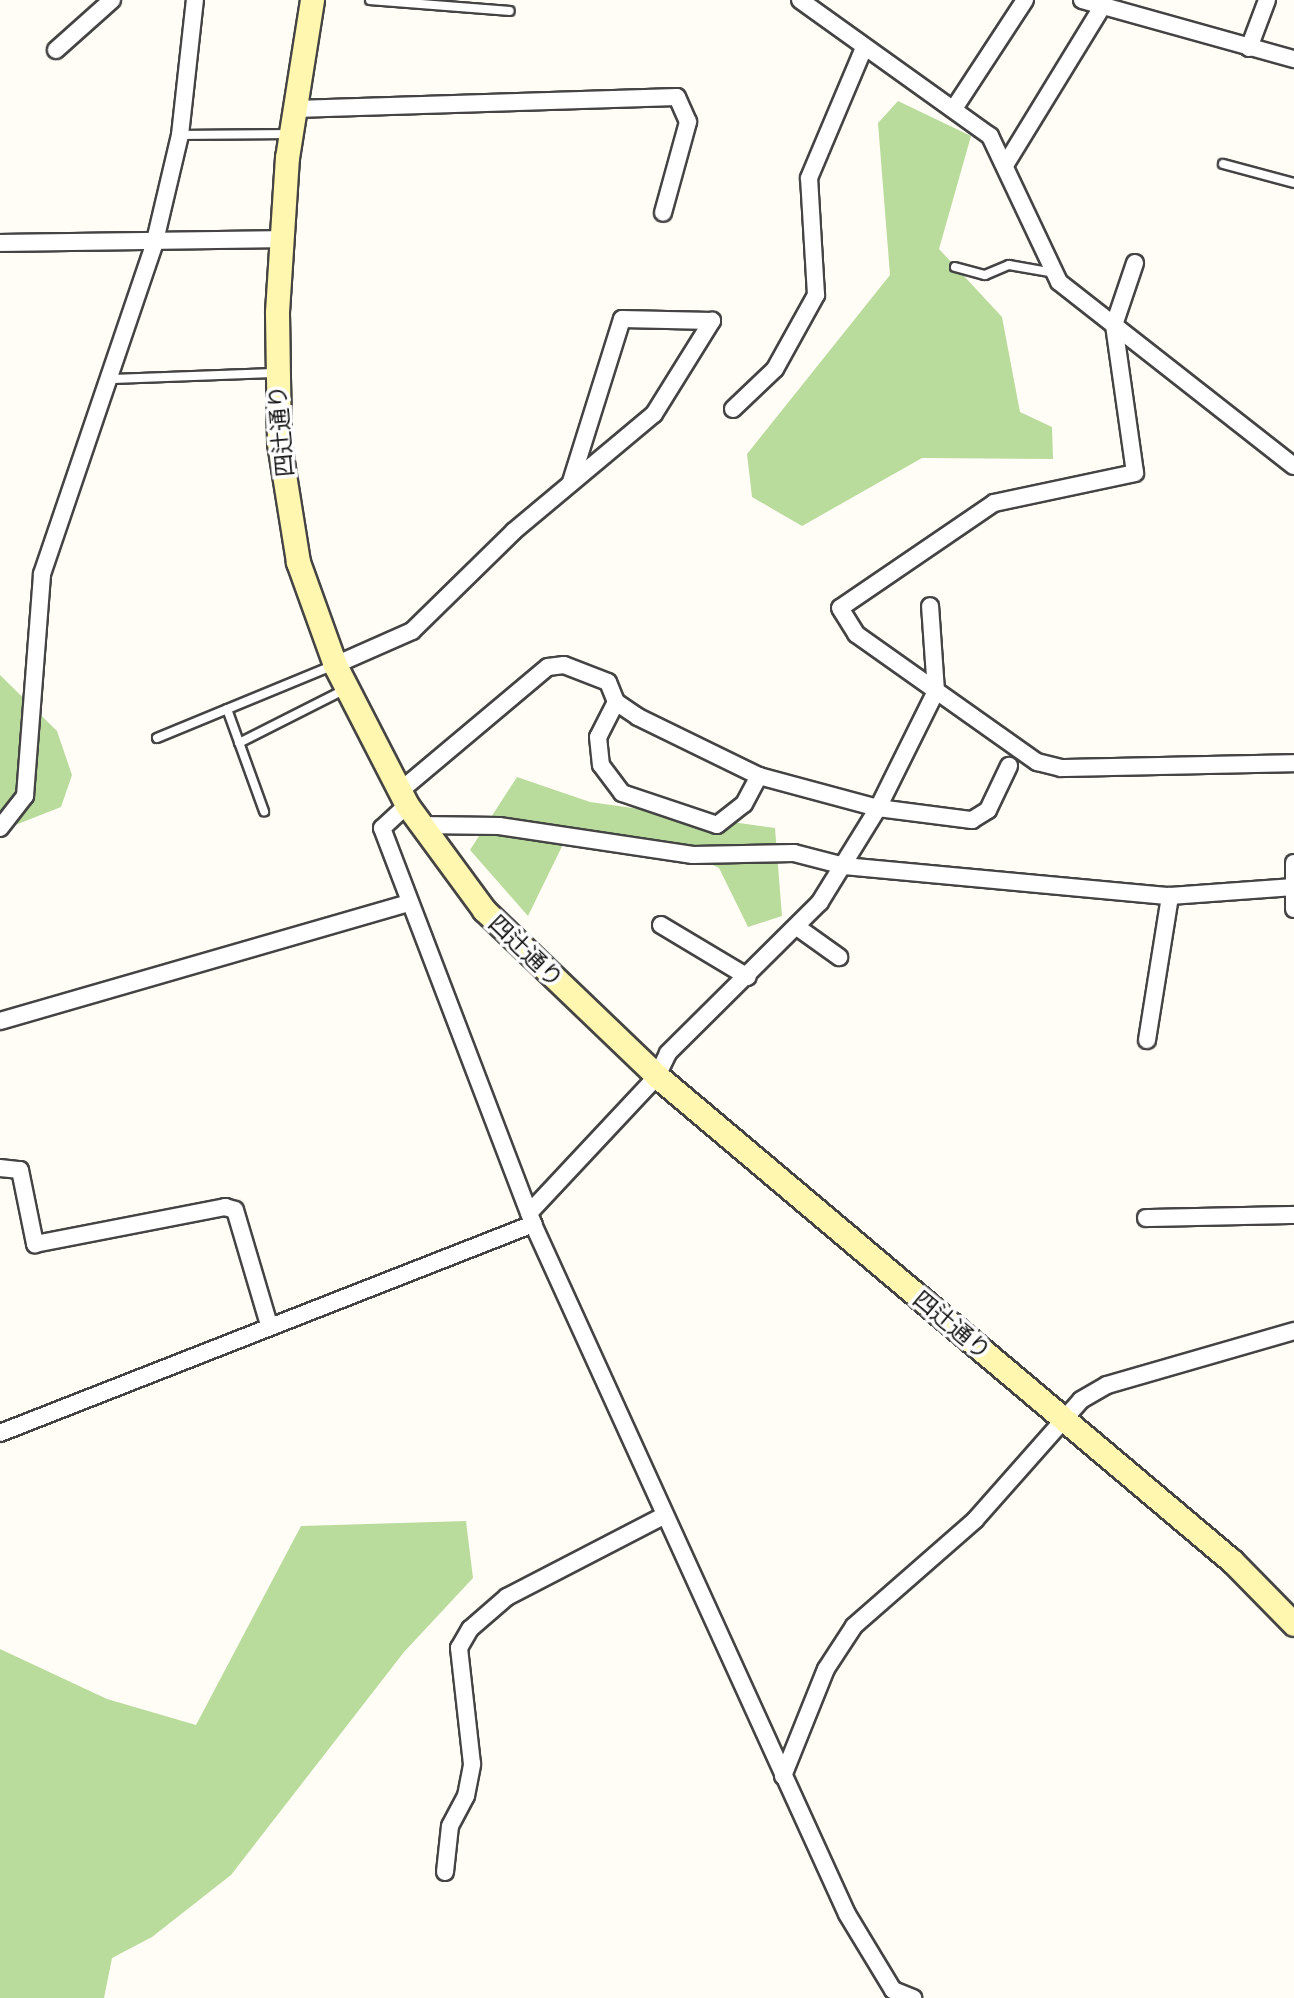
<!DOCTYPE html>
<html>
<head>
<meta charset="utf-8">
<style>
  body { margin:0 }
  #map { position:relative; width:1294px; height:1998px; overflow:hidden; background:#fffdf5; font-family:"Source Serif 4","Noto Sans JP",serif }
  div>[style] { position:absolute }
  .forest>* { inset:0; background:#b9dc9c }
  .roads { filter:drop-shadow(2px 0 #444) drop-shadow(-2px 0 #444) drop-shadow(0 2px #444) drop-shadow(0 -2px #444) }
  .lane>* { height:8px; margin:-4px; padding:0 4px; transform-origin:4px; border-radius:4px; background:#fff }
  .street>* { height:16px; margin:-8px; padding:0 8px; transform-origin:8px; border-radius:8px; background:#fff }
  .secondary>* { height:23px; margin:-11.5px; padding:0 11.5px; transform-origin:11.5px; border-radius:11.5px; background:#fff6b0 }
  span { translate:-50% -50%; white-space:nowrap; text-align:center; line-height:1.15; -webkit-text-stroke:7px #fff; paint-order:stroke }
  .street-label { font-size:23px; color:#111 }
</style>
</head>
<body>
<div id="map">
  <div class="forest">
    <div style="clip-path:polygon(898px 101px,971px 136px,939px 249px,1002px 317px,1020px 412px,1052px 427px,1053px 459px,922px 458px,802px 526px,752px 497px,747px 454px,890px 275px,878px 123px)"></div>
    <div style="clip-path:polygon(0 675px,57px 731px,72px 775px,61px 807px,0 831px)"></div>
    <div style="clip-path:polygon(517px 777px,590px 802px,775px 828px,782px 916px,748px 927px,719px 868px,667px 843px,570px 830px,528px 916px,470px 850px)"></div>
    <div style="clip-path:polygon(466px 1521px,473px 1578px,404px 1652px,231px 1875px,152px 1937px,112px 1958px,104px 1998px,0 1998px,0 1649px,107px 1699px,196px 1725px,301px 1526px)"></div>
  </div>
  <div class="roads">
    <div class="lane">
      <div style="left:370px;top:0;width:140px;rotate:4.5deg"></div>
      <div style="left:180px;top:135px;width:108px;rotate:-0.5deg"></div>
      <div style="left:1223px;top:164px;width:73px;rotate:15deg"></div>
      <div style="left:955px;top:267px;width:31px;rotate:15deg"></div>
      <div style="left:985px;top:275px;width:26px;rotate:-23deg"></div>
      <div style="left:1009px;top:265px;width:47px;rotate:9.9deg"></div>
      <div style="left:110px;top:379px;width:166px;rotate:-2.1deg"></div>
      <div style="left:227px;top:709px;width:109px;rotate:70.1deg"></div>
      <div style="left:157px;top:738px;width:189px;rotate:-22.4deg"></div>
      <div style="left:239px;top:743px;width:118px;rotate:-26.8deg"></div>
    </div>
    <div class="street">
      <div style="left:800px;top:0;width:234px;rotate:35.6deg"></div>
      <div style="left:990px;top:136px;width:161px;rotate:64.7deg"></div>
      <div style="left:1059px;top:282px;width:298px;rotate:38.1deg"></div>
      <div style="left:1082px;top:0;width:220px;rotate:15.6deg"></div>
      <div style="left:1249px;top:48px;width:51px;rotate:-69.4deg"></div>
      <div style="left:56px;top:50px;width:75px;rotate:-41.8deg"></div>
      <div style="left:955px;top:107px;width:128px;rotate:-56.8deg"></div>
      <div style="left:295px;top:109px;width:382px;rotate:-1.8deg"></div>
      <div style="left:677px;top:97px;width:27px;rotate:66deg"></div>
      <div style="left:688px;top:122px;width:94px;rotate:105.4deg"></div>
      <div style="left:1007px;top:162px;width:182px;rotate:-58.5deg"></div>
      <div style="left:0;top:243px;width:282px;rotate:-0.8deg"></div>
      <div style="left:1135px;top:263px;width:65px;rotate:108.7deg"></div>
      <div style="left:1114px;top:325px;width:149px;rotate:81.9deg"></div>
      <div style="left:1135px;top:473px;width:144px;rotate:168deg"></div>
      <div style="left:994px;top:503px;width:186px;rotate:145.7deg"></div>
      <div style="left:840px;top:608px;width:31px;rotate:58deg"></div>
      <div style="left:856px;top:634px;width:222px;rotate:35.3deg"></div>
      <div style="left:1037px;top:762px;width:25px;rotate:14deg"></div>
      <div style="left:1061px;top:768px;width:233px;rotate:-1.2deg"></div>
      <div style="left:733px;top:409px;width:58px;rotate:-43.6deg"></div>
      <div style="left:775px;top:369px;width:85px;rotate:-61deg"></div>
      <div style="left:816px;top:295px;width:117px;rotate:-93.4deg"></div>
      <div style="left:809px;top:178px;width:139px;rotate:-67.1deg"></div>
      <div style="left:335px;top:665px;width:84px;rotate:-23.8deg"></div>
      <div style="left:412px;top:631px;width:143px;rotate:-44.4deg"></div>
      <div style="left:514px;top:531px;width:182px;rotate:-39.9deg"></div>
      <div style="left:654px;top:414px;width:110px;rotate:-58.1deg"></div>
      <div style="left:712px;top:321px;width:90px;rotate:-178.7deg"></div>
      <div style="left:622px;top:319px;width:171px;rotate:107.4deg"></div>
      <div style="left:616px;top:702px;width:39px;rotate:117deg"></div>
      <div style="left:598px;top:737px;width:28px;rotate:84deg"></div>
      <div style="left:601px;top:765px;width:35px;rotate:53deg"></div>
      <div style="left:622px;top:793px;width:100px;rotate:18.6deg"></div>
      <div style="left:717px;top:825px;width:34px;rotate:-38deg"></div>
      <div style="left:744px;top:804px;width:32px;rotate:-62deg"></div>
      <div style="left:400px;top:791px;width:193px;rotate:-40deg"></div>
      <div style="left:548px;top:667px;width:16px;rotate:-7deg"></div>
      <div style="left:564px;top:665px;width:47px;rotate:21.1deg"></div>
      <div style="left:608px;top:682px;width:22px;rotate:68deg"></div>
      <div style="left:616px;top:702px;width:27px;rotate:34deg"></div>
      <div style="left:638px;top:717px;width:135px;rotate:26deg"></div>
      <div style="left:759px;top:776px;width:123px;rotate:15.1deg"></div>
      <div style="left:878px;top:808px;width:95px;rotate:7.3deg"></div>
      <div style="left:972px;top:820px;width:19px;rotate:-32deg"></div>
      <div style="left:988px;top:810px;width:49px;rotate:-64.5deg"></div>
      <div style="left:407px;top:805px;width:34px;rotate:137deg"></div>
      <div style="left:382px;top:828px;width:424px;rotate:69.1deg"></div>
      <div style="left:533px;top:1224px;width:758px;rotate:65.53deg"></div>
      <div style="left:847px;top:1914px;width:89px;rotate:58.8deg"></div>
      <div style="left:893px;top:1990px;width:22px;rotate:22deg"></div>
      <div style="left:419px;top:825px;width:80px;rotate:0.7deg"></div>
      <div style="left:499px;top:826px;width:196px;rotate:8.5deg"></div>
      <div style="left:693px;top:855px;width:101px;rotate:-1.1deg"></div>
      <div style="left:794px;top:853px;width:52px;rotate:14.6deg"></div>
      <div style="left:844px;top:866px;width:327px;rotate:5.3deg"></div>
      <div style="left:1170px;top:896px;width:124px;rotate:-4.2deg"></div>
      <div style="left:0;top:828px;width:41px;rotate:-52deg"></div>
      <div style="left:25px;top:796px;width:223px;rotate:-85.6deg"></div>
      <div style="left:42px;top:574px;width:348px;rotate:-71.2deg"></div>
      <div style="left:154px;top:245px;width:113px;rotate:-76.7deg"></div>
      <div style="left:180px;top:135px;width:136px;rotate:-83.7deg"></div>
      <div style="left:1294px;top:863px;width:46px;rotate:90deg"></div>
      <div style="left:661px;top:925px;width:101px;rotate:30.9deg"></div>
      <div style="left:797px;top:927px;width:52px;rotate:35.5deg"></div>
      <div style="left:0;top:1021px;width:425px;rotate:-16.1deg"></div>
      <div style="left:1147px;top:1040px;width:146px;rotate:-80.9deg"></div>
      <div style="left:0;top:1168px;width:20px;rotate:6deg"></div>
      <div style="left:20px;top:1170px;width:76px;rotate:78.5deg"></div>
      <div style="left:35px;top:1244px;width:194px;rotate:-11deg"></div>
      <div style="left:225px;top:1207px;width:10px;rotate:17deg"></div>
      <div style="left:235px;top:1210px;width:120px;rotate:73.5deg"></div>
      <div style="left:529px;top:1213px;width:187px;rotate:-46.9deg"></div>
      <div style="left:657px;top:1076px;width:25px;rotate:-64deg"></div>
      <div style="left:668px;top:1053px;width:214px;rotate:-44.8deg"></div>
      <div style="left:820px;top:902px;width:110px;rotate:-58.3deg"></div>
      <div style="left:878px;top:808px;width:131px;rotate:-63.6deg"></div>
      <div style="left:936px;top:691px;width:85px;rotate:-94deg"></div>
      <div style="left:1146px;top:1218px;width:148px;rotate:-1.2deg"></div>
      <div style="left:0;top:1433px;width:573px;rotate:-21.41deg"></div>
      <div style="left:783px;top:1776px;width:115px;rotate:-68.1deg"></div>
      <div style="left:826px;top:1669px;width:51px;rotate:-56.9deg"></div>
      <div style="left:854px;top:1626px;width:161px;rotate:-41.2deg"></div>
      <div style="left:975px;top:1520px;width:160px;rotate:-48.5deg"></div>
      <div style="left:1081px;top:1400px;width:30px;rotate:-30deg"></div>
      <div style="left:1107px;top:1385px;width:195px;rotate:-16.1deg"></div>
      <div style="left:445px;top:1872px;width:46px;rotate:-83.8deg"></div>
      <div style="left:450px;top:1826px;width:34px;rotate:-62deg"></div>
      <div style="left:466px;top:1796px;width:33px;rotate:-79deg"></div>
      <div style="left:472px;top:1764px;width:117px;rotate:-96.4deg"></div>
      <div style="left:459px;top:1648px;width:22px;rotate:-60deg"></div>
      <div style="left:470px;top:1629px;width:49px;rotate:-40.9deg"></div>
      <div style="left:507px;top:1597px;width:176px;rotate:-27.4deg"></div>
    </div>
    <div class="secondary">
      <div style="left:312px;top:0;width:159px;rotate:99deg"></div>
      <div style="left:287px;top:157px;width:156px;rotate:93.7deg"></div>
      <div style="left:277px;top:313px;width:130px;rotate:89.1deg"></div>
      <div style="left:279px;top:443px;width:121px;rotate:80.9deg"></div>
      <div style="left:298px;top:562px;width:109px;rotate:70.2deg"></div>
      <div style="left:335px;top:665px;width:157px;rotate:62.8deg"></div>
      <div style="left:407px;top:805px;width:130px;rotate:53.7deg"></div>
      <div style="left:484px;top:910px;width:240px;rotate:43.8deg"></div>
      <div style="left:657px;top:1076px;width:752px;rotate:40.15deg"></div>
      <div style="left:1232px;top:1561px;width:88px;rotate:45.5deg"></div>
    </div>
  </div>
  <div class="street-label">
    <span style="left:281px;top:431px;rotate:-95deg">四辻通り</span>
    <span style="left:526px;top:951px;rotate:44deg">四辻通り</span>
    <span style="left:952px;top:1325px;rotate:40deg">四辻通り</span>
  </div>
</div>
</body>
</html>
